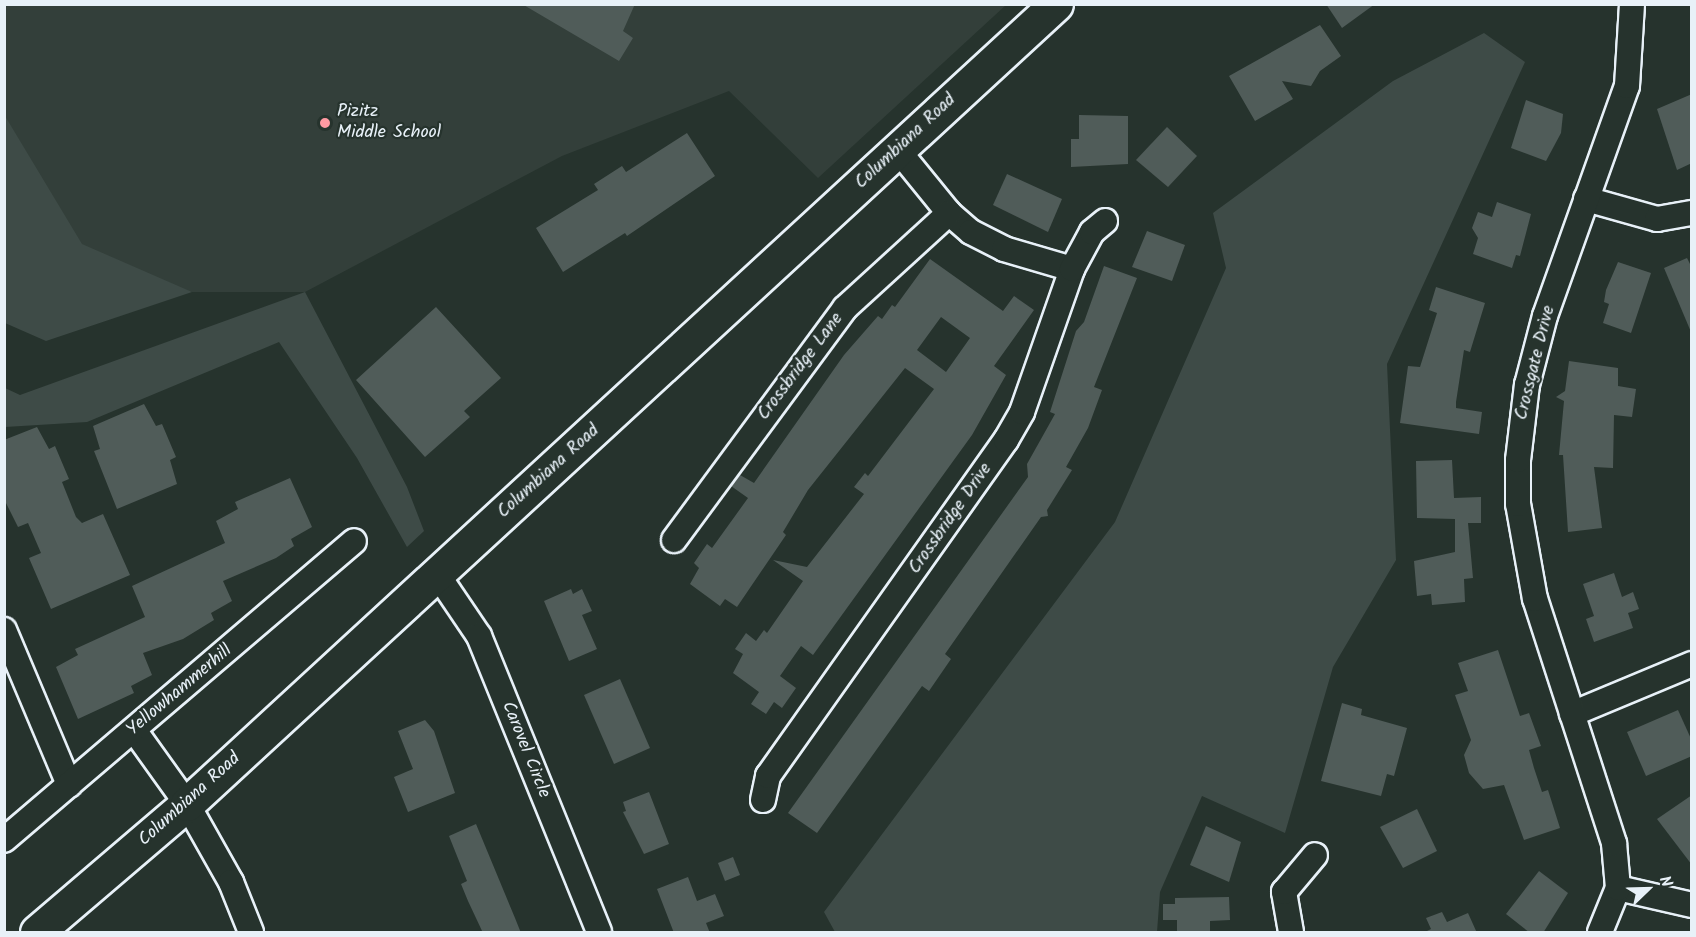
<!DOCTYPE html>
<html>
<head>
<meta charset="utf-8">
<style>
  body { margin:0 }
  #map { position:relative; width:1696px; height:937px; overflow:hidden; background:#26332d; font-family:Kalam,sans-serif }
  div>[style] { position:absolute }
  .built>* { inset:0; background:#333f3a }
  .green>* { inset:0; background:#3e4b47 }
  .building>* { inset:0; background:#505c59 }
  .roads { filter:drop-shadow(2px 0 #e8f1f8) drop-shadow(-2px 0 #e8f1f8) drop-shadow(0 2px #e8f1f8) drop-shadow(0 -2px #e8f1f8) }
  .minor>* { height:24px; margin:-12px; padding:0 12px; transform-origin:12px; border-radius:12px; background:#26332d }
  .secondary>* { height:33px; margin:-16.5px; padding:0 16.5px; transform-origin:16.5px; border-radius:16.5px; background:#26332d }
  .dots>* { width:16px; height:16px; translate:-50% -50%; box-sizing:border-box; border:3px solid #26332d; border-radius:50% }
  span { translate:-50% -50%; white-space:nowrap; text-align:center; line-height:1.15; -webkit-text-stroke:4.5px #26332d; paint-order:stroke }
  .poi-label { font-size:18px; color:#e8f1f8 }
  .left { translate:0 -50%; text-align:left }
  .street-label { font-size:18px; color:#e8f1f8 }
  .frame { position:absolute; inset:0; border:6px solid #e8f1f8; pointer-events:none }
  .north { position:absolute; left:1618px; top:859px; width:60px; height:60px; -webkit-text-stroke:4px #26332d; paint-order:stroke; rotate:67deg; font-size:16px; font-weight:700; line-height:24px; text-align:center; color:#e8f1f8 }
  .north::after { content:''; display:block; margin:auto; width:21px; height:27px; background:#e8f1f8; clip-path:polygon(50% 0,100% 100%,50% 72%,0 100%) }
</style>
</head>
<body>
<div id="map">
  <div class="built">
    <div style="clip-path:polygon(4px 5px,1006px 5px,818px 178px,729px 91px,562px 156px,305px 292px,192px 292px,101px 273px,5px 158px)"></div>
  </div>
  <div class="green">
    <div style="clip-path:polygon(1484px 33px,1525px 62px,1387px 364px,1396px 560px,1333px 667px,1285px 833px,1202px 796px,1160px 892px,1157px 932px,835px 932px,824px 912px,1115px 522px,1226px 268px,1213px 213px,1393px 81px)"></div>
    <div style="clip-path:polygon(5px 116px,82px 244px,192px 292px,46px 341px,5px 323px)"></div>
    <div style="clip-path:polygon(305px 292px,407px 487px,424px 531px,407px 547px,357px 458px,279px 342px,87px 422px,5px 427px,5px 388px,20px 395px)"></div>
  </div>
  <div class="building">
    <div style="clip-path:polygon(522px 4px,635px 4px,623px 31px,633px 38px,619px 61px)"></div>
    <div style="clip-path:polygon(1326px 4px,1375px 4px,1342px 28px)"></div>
    <div style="clip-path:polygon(1320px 25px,1341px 56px,1320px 71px,1311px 86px,1282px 81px,1293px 99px,1255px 121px,1229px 76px)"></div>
    <div style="clip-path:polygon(1692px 94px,1692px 163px,1677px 170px,1657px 109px)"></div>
    <div style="clip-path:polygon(1526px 100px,1563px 114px,1561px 133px,1546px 161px,1511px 148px)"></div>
    <div style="clip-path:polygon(1079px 115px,1128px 116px,1128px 164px,1071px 167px,1071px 139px,1079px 139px)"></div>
    <div style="clip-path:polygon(1167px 127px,1197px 156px,1168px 187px,1136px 160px)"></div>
    <div style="clip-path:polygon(687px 133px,715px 176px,627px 236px,625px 233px,563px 272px,536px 228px,598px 190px,594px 184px,622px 166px,626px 172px)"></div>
    <div style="clip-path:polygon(1007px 174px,1062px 199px,1048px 232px,993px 205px)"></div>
    <div style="clip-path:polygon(1497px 202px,1531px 214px,1520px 256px,1516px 255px,1512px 268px,1473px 254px,1478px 238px,1472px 228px,1478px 212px,1492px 217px)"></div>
    <div style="clip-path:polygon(1147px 231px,1185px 245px,1172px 281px,1132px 267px)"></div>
    <div style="clip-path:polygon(1687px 258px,1692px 268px,1691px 332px,1664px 268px)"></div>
    <div style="clip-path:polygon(evenodd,930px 259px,1003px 311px,1014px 296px,1034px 310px,994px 366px,1006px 375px,972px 435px,813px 655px,801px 646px,780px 676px,796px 688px,782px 708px,774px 702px,766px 714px,751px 704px,759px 692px,733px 673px,743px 654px,735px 649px,746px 633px,756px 641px,764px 630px,767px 633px,803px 581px,773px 560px,807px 567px,864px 494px,854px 487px,865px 473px,868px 476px,934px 389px,905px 368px,808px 490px,783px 532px,786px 535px,737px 607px,725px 599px,720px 606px,690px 584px,699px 568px,694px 563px,707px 544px,712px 548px,748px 498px,731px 486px,740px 475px,754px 483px,844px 355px,878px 316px,882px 319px,892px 305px,895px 307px,930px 259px,941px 317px,970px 338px,946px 372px,917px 350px,941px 317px)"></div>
    <div style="clip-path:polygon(1618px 262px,1651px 273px,1631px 333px,1603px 323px,1609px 304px,1604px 302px,1606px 290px)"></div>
    <div style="clip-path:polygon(1104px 266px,1137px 278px,1094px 387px,1102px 390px,1088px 428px,1066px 467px,1072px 470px,1047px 510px,1048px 516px,1041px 517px,945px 654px,951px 659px,929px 691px,922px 686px,817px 833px,788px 813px,1028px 477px,1027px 464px,1055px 414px,1050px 412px,1076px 331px,1084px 322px)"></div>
    <div style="clip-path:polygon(1436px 287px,1485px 303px,1470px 352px,1464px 350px,1456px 402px,1456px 408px,1482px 412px,1479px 434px,1400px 423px,1408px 366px,1420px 367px,1437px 313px,1429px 310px)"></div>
    <div style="clip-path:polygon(436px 307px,501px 378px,464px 411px,470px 417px,425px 457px,356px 380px)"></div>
    <div style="clip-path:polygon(1569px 361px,1618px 368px,1618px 386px,1636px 389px,1632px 417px,1614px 415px,1613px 468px,1594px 467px,1602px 528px,1568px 532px,1563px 455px,1559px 455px,1564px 401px,1556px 397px,1565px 391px)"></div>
    <div style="clip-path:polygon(144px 404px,156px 426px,162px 424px,176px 457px,170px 460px,177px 484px,117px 509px,94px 451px,100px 449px,93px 426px)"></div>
    <div style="clip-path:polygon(37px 427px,49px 449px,55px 446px,69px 479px,62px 482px,76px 517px,82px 523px,103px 514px,130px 575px,51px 609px,29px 558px,41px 553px,28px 523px,18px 527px,4px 499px,4px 440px)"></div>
    <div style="clip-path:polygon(1452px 460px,1454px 498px,1481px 497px,1481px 523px,1468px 523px,1473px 578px,1464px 579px,1465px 602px,1432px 605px,1431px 594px,1417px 596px,1414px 561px,1455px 552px,1455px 519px,1417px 518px,1416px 461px)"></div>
    <div style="clip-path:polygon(290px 478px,312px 527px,291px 539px,294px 546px,276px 558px,223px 581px,232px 601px,211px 613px,214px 620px,183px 639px,143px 653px,152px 675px,131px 686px,134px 693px,78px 719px,56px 667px,78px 655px,75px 649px,145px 617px,132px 586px,225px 543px,216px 521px,238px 509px,235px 502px)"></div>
    <div style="clip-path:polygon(1614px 573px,1622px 597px,1633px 592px,1639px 609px,1628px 613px,1633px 628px,1594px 642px,1586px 619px,1594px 616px,1583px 584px)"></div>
    <div style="clip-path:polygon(571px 589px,573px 594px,582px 589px,592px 611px,582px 615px,597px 649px,569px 661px,544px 601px)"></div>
    <div style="clip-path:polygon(1498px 650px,1520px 716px,1529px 713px,1541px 746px,1529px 750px,1534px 768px,1542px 792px,1548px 790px,1560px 828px,1524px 840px,1504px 785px,1483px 789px,1469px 773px,1464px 755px,1471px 740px,1455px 695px,1468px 691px,1458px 663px)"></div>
    <div style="clip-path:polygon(620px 679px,650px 748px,614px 764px,584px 695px)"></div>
    <div style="clip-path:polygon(1342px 703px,1362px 709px,1361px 715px,1407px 728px,1394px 776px,1387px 774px,1381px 796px,1321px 781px)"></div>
    <div style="clip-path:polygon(1678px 710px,1692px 741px,1692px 756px,1646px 776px,1627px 732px)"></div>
    <div style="clip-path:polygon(425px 720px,434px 731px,455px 793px,408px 812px,394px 777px,413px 769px,398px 731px)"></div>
    <div style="clip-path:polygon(649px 792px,669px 844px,644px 854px,623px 812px,626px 811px,623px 802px)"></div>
    <div style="clip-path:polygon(1692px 795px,1692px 865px,1657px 819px)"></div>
    <div style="clip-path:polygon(1417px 809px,1437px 851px,1403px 868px,1380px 827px)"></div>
    <div style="clip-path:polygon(476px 824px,515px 918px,521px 933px,483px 933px,468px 901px,461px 884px,467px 881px,449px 836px)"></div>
    <div style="clip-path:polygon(1206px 826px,1241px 842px,1229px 882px,1190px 865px)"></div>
    <div style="clip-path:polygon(733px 857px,740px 875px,725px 881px,718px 863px)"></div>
    <div style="clip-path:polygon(1539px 871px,1568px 893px,1543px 933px,1530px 933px,1506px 914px)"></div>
    <div style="clip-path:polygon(688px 877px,697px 901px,715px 894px,724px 916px,706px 923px,710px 933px,674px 933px,657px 889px)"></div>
    <div style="clip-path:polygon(1229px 897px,1230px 920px,1210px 921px,1210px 933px,1177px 933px,1177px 920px,1163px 920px,1163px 904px,1175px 904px,1175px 898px)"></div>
    <div style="clip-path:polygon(1442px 912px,1447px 922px,1468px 913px,1477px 933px,1423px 933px,1431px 929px,1426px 918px)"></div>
  </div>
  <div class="roads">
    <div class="minor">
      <div style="left:897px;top:149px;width:82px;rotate:50.9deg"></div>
      <div style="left:949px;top:213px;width:29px;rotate:41deg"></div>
      <div style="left:971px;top:232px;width:37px;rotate:27deg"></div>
      <div style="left:1004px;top:249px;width:71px;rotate:16.4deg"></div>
      <div style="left:1586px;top:199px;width:74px;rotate:15.7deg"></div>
      <div style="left:1657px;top:219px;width:36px;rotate:-10deg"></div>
      <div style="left:674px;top:540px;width:288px;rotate:-53.6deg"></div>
      <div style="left:845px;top:308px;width:141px;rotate:-42.4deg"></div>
      <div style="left:437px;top:574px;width:75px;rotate:55.9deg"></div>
      <div style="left:479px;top:636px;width:319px;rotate:67.9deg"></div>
      <div style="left:4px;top:630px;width:168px;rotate:67.2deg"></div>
      <div style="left:1572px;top:714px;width:130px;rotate:-22.6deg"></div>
      <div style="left:134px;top:730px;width:91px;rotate:54.4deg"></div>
      <div style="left:187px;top:804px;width:90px;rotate:60.6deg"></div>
      <div style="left:231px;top:882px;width:54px;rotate:68.2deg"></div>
      <div style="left:763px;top:800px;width:25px;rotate:-78deg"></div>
      <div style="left:768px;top:776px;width:412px;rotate:-54.7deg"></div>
      <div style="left:1006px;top:440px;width:32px;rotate:-60deg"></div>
      <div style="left:1022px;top:412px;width:151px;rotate:-70.7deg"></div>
      <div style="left:1072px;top:269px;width:42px;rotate:-61.6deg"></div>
      <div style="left:1092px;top:232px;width:17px;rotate:-40deg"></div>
      <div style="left:4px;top:840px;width:460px;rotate:-40.5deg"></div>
      <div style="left:1618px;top:888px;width:76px;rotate:12.9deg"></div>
      <div style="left:1291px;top:932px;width:41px;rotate:-99.9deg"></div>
      <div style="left:1284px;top:892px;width:48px;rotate:-50deg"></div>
      <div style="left:1600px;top:932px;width:48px;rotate:-67.8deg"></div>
      <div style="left:1618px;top:888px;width:45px;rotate:-95.1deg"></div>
      <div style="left:1614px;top:843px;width:256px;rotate:-107.9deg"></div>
      <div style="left:1535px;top:599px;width:97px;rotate:-100.1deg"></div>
      <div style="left:1518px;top:504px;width:44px;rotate:-90deg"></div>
      <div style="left:1518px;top:460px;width:76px;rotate:-83.2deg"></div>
      <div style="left:1527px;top:385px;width:71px;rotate:-75.4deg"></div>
      <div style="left:1545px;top:316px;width:244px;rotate:-70.4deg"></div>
      <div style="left:1627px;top:86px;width:82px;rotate:-86.5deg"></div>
    </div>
    <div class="secondary">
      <div style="left:37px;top:932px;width:197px;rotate:-40.5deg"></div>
      <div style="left:187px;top:804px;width:1181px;rotate:-42.63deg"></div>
    </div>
  </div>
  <div class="dots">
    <div style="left:325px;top:123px;background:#ff9aa2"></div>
  </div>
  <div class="poi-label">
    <span class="left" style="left:337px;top:123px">Pizitz<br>Middle School</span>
  </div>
  <div class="street-label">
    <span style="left:906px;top:142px;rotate:-43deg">Columbiana Road</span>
    <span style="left:1536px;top:363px;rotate:-76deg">Crossgate Drive</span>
    <span style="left:801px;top:367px;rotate:-53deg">Crossbridge Lane</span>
    <span style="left:549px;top:472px;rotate:-42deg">Columbiana Road</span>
    <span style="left:951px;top:519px;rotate:-55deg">Crossbridge Drive</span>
    <span style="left:180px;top:691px;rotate:-40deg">Yellowhammerhill</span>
    <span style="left:525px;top:750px;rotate:68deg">Carovel Circle</span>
    <span style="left:190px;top:800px;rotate:-42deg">Columbiana Road</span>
  </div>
  <div class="frame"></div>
  <div class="north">N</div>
</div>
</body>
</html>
